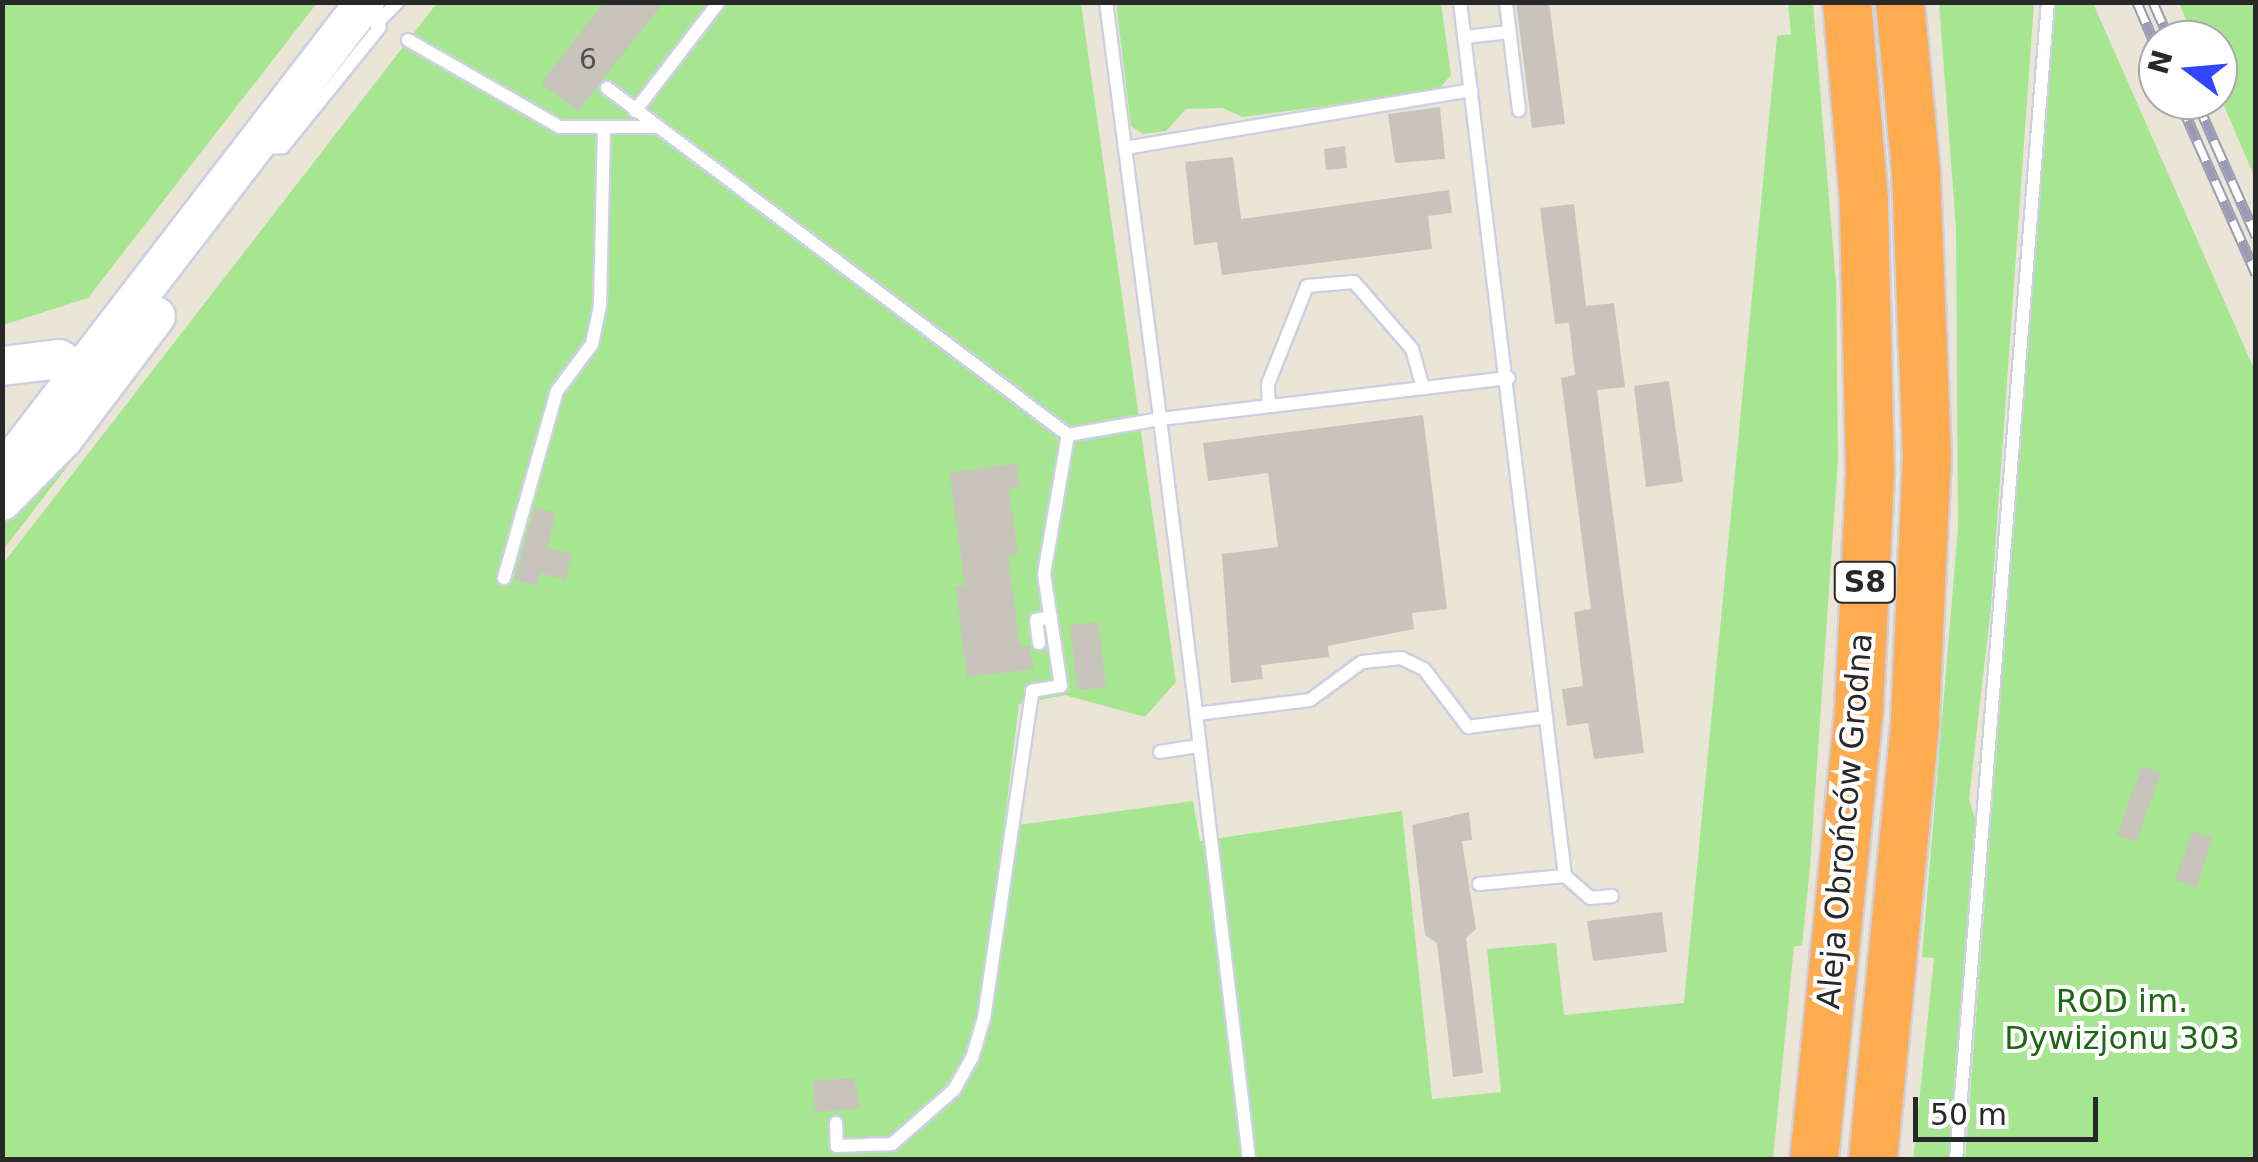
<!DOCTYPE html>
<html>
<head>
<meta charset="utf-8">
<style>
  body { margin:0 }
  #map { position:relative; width:2258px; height:1162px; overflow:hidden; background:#ebe5d8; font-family:"DejaVu Sans",sans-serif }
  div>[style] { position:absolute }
  .green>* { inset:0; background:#a6e691 }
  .building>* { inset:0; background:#c9c4bb }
  .roads { filter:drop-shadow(2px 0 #cdd0e2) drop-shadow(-2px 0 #cdd0e2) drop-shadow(0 2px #cdd0e2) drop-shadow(0 -2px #cdd0e2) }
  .lane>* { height:12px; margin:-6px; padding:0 6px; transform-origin:6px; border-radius:6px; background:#fff }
  .secondary>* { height:38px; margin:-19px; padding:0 19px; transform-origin:19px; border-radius:19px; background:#fff }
  .highway>* { height:48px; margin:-24px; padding:0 24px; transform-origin:24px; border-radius:24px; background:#ffab50 }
  .rail>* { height:11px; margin-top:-5.5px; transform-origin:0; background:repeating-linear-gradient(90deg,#fff 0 22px,#9b9cb4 0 44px); box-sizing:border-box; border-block:2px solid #9b9cb4 }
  span { translate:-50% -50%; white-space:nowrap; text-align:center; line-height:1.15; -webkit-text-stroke:8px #fff; paint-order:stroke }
  .number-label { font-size:28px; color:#504f4d }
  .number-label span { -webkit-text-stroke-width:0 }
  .shield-label span { padding:2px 8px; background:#fff; border:2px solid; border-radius:8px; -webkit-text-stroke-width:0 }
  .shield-label { font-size:30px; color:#282828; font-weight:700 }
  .street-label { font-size:32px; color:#282828 }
  .park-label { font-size:32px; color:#1f6715 }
  .frame { position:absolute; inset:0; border:5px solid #282828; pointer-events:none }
  .north { position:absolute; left:2138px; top:20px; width:100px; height:100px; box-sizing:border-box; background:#fff; border:2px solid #a9a9a9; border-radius:50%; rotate:286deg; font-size:28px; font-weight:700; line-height:40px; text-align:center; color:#282828 }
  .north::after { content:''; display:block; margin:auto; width:35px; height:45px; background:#3246ff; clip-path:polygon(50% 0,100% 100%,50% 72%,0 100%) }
  .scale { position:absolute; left:1913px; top:1097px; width:185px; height:45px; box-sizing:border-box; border:5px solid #282828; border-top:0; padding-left:12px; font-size:30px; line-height:35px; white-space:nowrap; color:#282828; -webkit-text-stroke:8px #fff; paint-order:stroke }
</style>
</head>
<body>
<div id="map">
  <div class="green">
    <div style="clip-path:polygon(3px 2px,317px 3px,88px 298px,3px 325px)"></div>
    <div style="clip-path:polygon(437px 3px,1081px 3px,1176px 682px,1145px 717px,1065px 695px,1019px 704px,1004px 827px,1193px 801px,1200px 841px,1402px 811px,1432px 1099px,1501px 1092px,1487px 949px,1556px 943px,1564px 1015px,1684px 1003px,1777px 36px,1791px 34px,1788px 3px,1813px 3px,1836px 283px,1838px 459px,1810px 867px,1802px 946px,1794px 946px,1773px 1159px,3px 1159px,2px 565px)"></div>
    <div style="clip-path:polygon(1116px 3px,1441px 3px,1451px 75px,1440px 88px,1419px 94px,1242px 117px,1223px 108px,1186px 109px,1166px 131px,1143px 134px,1131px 126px)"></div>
    <div style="clip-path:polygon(1939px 3px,2034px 3px,1991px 607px,1969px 799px,1975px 819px,1948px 1159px,1913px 1160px,1934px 958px,1922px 957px,1958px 528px,1956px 228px)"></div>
    <div style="clip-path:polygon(2054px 3px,2093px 3px,2255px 371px,2255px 1159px,1965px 1160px)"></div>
    <div style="clip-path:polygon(2179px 3px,2255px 3px,2255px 178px,2218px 92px,2218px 40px,2195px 40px)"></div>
    <div style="clip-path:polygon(67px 451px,74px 458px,3px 550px,3px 512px)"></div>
  </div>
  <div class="building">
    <div style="clip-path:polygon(604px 2px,664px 2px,578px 111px,541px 83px)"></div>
    <div style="clip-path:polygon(1516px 2px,1549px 2px,1565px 124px,1532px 128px)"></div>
    <div style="clip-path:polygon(1440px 107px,1445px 159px,1395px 163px,1388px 114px)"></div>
    <div style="clip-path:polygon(1345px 146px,1347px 168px,1326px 170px,1324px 149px)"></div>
    <div style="clip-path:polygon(1233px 157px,1241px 219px,1449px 190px,1452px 213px,1428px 216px,1432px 249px,1222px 275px,1217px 242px,1194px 245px,1185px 162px)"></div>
    <div style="clip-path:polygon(1574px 204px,1586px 306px,1614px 303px,1625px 387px,1597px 390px,1644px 753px,1594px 759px,1588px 723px,1567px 726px,1562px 689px,1583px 686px,1574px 612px,1591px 609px,1561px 378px,1575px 375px,1569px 323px,1555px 324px,1540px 208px)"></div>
    <div style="clip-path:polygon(1669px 381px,1683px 482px,1646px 487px,1634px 386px)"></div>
    <div style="clip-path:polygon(1423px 415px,1447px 609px,1412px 613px,1414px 629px,1328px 646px,1329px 657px,1261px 665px,1263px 679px,1231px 683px,1222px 554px,1278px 547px,1268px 473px,1208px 481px,1203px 443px)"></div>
    <div style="clip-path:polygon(1017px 463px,1020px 487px,1009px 489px,1018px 555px,1008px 556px,1020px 647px,1029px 646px,1034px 669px,967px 677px,955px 586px,965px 585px,949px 473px)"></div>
    <div style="clip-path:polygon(535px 507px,556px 513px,547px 548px,572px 554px,566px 580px,540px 573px,537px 586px,514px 580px)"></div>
    <div style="clip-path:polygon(1098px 622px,1106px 687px,1077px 690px,1070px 625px)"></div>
    <div style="clip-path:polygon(2142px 766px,2161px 773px,2136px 842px,2117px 835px)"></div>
    <div style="clip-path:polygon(1469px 812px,1472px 840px,1462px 841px,1476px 929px,1466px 938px,1483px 1073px,1453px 1077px,1437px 943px,1425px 935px,1412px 825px)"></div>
    <div style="clip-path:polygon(2192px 831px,2212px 838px,2197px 887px,2175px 880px)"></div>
    <div style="clip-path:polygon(1662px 912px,1667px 952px,1593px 961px,1587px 921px)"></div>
    <div style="clip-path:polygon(854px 1078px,860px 1109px,815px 1112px,813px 1081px)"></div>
  </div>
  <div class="roads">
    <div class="lane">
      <div style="left:1106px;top:2px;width:420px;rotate:82.6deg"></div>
      <div style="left:1160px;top:419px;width:351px;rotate:-6.7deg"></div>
      <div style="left:1460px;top:2px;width:880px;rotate:83.15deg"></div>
      <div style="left:1506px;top:3px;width:108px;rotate:83.1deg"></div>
      <div style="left:376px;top:24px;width:31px;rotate:-45deg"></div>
      <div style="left:1464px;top:37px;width:46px;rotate:-6.2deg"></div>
      <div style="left:408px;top:40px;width:175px;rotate:29.8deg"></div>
      <div style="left:560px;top:127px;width:95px"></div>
      <div style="left:607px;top:88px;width:577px;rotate:36.97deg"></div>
      <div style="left:635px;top:111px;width:138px;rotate:-52.4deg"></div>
      <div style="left:260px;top:148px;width:23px;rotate:-2deg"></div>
      <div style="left:283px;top:147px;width:154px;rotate:-51.1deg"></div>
      <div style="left:1125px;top:148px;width:351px;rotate:-9.5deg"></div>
      <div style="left:1269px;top:406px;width:22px;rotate:-93deg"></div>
      <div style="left:1268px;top:384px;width:105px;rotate:-68.3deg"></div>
      <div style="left:1307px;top:286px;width:47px;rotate:-4.9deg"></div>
      <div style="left:1354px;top:282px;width:89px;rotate:49.1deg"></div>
      <div style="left:1412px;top:349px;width:41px;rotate:74.2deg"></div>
      <div style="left:504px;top:578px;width:194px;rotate:-74.2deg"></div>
      <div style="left:557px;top:391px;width:59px;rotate:-53.3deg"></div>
      <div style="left:592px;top:344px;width:40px;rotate:-78deg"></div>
      <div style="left:600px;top:305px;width:177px;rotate:-88.7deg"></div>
      <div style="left:1039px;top:643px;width:23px;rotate:-97deg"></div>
      <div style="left:1036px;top:620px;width:15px;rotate:-11deg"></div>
      <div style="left:1196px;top:714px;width:449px;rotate:83.2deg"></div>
      <div style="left:1160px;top:752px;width:39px;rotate:-9deg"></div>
      <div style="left:1479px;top:884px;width:86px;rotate:-5.3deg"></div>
      <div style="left:1565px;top:876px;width:33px;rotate:41deg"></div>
      <div style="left:1590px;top:898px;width:22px;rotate:-5deg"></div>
      <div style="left:836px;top:1123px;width:23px;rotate:88deg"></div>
      <div style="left:837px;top:1146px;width:55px;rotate:-2.1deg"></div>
      <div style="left:892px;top:1144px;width:82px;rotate:-41.1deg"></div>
      <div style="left:954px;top:1090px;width:37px;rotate:-61deg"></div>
      <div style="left:972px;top:1058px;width:42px;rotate:-73.3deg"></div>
      <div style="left:984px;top:1018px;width:331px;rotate:-81.6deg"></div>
      <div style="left:1032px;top:691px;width:29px;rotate:-10deg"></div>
      <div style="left:1061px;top:686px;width:113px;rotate:-98.6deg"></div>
      <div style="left:1044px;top:574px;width:141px;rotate:-80.2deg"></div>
      <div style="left:1068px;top:435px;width:93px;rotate:-9.9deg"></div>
      <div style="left:1160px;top:419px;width:297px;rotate:83deg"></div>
      <div style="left:1196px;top:714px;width:115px;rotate:-7deg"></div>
      <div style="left:1310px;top:700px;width:64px;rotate:-36.2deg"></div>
      <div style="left:1362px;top:662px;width:39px;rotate:-6deg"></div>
      <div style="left:1401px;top:658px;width:25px;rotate:26deg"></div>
      <div style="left:1424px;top:669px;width:73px;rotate:52.8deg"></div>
      <div style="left:1468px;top:727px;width:79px;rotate:-7.3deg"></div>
      <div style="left:1956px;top:1160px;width:1162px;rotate:-85.46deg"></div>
    </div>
    <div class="secondary">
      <div style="left:2px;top:366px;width:57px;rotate:-7deg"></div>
      <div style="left:59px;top:359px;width:47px;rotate:32deg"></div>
      <div style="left:2px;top:474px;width:595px;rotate:-52.44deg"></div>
      <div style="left:2px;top:501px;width:87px;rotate:-45.5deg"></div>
      <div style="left:63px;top:439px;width:154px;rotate:-52.9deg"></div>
    </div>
    <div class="highway">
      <div style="left:1814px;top:1160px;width:453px;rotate:-84.3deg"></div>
      <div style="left:1859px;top:709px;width:237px;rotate:-87.3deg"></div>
      <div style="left:1870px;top:472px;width:272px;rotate:-91.3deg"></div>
      <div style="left:1864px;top:200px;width:199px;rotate:-94.9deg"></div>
      <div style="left:1873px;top:1160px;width:442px;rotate:-84.5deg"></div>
      <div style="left:1915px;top:720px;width:263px;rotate:-87.4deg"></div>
      <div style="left:1927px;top:457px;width:285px;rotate:-92.2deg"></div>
      <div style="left:1916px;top:172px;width:171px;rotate:-95.4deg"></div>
    </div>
  </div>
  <div class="rail">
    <div style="left:2137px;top:2px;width:53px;rotate:66.8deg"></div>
    <div style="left:2153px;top:2px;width:42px;rotate:65.9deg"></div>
    <div style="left:2179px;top:100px;width:190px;rotate:66.1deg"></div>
    <div style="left:2196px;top:100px;width:149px;rotate:66.2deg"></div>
  </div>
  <div class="number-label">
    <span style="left:588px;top:60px">6</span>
  </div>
  <div class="shield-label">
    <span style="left:1865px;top:582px">S8</span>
  </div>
  <div class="street-label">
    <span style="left:1845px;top:821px;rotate:-85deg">Aleja Obrońców Grodna</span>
  </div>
  <div class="park-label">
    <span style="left:2122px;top:1020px">ROD im.<br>Dywizjonu 303</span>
  </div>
  <div class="frame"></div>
  <div class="north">N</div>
  <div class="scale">50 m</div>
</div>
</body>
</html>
